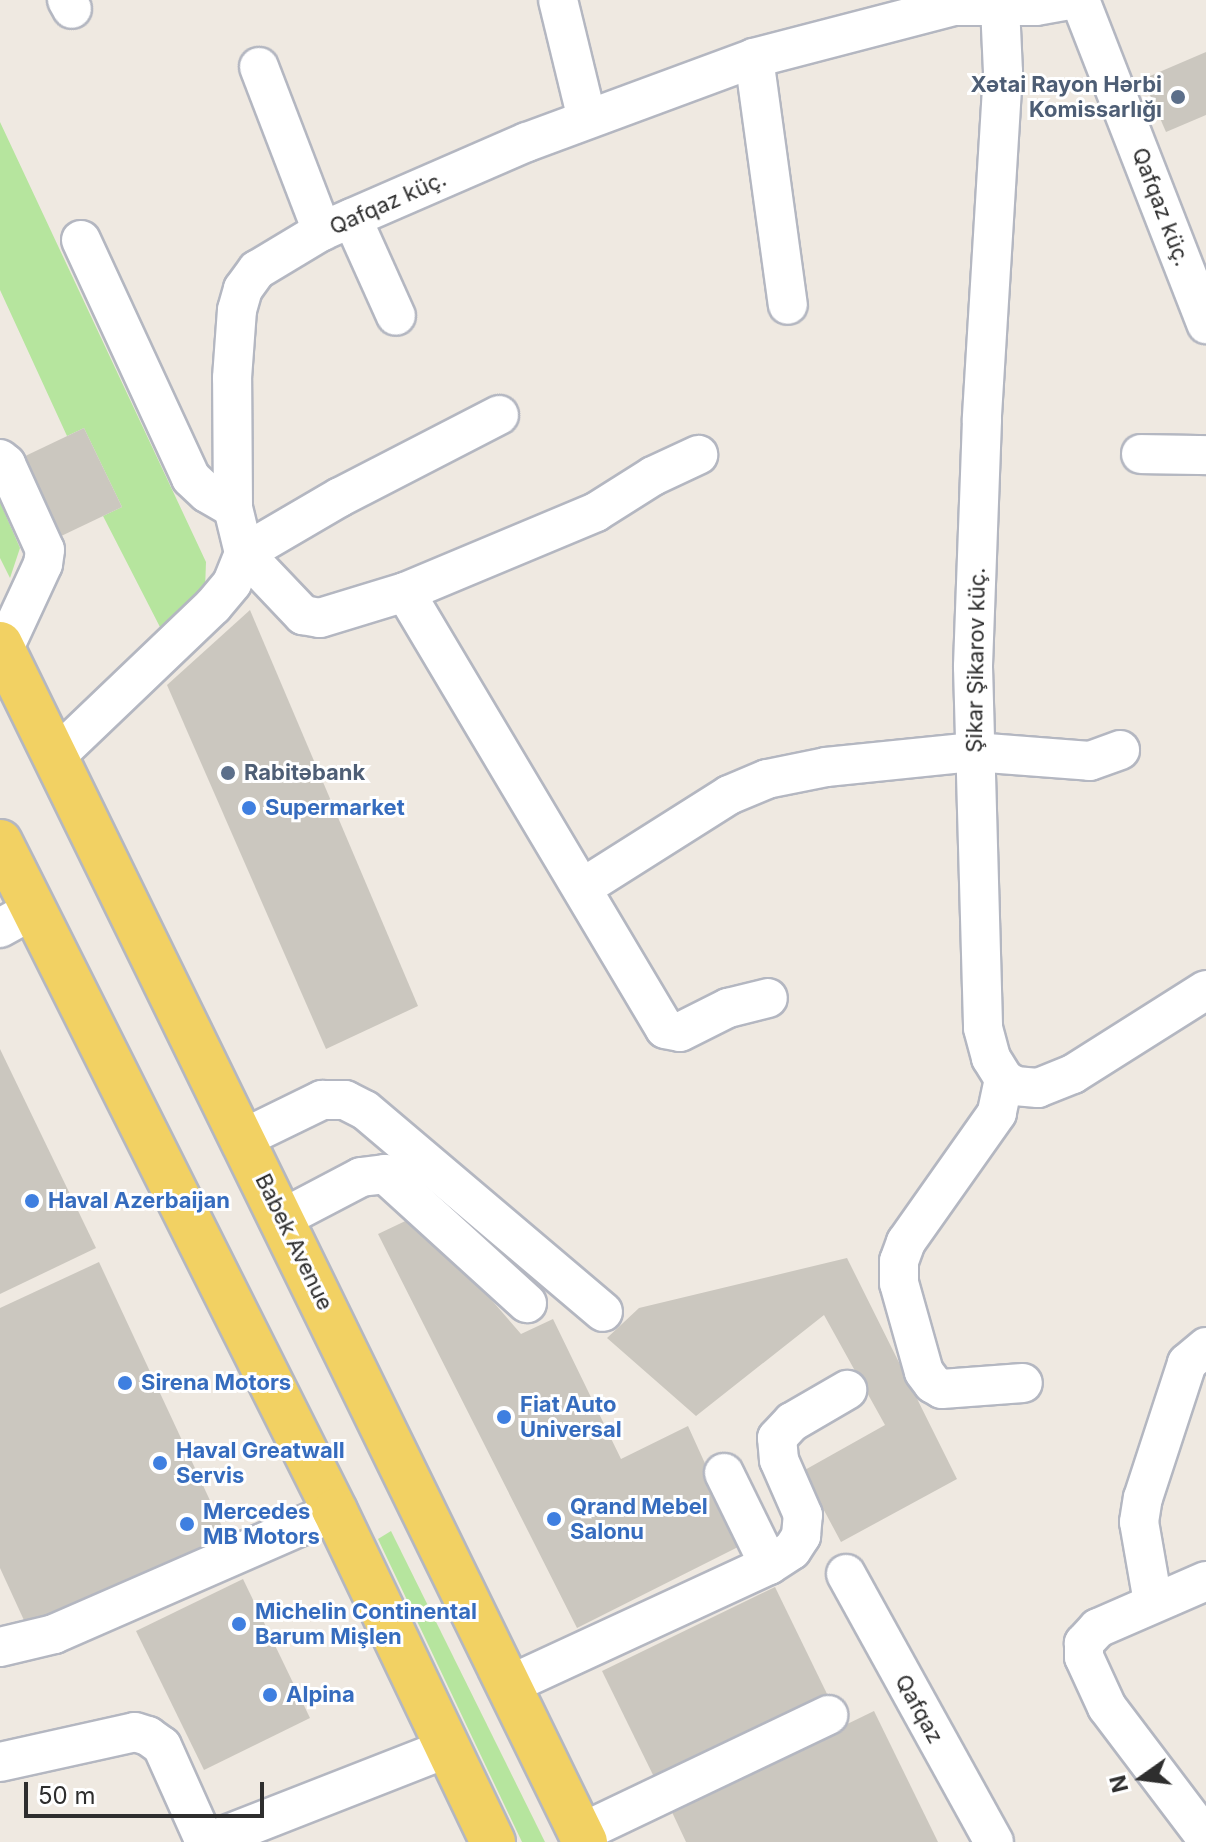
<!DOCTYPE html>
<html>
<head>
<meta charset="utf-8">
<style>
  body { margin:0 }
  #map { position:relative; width:1206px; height:1842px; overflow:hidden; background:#efe9e1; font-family:Inter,sans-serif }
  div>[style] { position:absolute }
  .green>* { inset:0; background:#b6e59e }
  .building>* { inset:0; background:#cbc7bf }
  .roads { filter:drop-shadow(2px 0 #b4b7c1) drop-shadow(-2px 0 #b4b7c1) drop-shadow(0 2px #b4b7c1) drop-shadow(0 -2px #b4b7c1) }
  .minor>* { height:38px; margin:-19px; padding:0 19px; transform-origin:19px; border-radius:19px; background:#fff }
  .major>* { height:44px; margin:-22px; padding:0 22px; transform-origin:22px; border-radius:22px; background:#f2d163 }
  .dots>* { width:22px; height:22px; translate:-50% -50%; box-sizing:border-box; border:4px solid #fff; border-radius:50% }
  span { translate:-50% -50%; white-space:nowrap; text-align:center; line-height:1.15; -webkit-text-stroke:6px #fff; paint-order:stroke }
  .service-label { font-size:22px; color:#4e5e75; font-weight:700 }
  .right { translate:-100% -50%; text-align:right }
  .left { translate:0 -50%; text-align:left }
  .street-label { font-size:22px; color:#2e2e2e }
  .shop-label { font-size:22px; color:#366cbe; font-weight:700 }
  .north { position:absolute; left:1102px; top:1738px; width:80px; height:80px; -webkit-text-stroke:6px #fff; paint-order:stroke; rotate:256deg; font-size:22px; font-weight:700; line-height:32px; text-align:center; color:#2e2e2e }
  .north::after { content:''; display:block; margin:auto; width:28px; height:36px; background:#2e2e2e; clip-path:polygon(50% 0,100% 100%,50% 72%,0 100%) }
  .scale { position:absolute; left:24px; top:1782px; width:240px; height:36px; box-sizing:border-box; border:4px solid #2e2e2e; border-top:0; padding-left:10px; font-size:24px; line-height:28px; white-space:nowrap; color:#2e2e2e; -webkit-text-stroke:6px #fff; paint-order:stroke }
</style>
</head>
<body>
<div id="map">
  <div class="green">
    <div style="clip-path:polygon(0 122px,206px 562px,205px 590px,161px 629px,103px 516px,122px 507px,84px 428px,67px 436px,0 290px)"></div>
    <div style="clip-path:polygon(0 502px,20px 548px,10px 578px,0 558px)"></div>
    <div style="clip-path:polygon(391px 1531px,545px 1842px,522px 1842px,378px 1539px)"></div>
  </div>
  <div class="building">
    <div style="clip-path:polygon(1206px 52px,1206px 115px,1166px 132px,1143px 79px)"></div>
    <div style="clip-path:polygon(84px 428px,122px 507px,57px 538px,19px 459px)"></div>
    <div style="clip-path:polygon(250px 610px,418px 1006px,326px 1049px,167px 685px)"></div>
    <div style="clip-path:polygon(0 1049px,96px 1248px,0 1294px)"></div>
    <div style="clip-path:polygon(418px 1215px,521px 1334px,553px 1319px,621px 1459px,688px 1426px,742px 1545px,577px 1628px,378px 1234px)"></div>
    <div style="clip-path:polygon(847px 1258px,957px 1479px,841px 1542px,803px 1471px,885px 1425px,824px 1315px,696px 1416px,607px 1338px,639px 1308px)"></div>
    <div style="clip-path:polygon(99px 1262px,227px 1537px,28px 1629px,0 1568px,0 1308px)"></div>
    <div style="clip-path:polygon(243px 1579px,310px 1718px,204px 1770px,136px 1631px)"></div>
    <div style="clip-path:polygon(775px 1587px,829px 1698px,657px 1783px,602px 1671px)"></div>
    <div style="clip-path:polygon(874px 1711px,938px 1842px,686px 1842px,671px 1810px)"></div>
  </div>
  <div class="roads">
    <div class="minor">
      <div style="left:67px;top:0;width:10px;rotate:61deg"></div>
      <div style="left:558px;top:0;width:122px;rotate:76.3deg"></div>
      <div style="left:1080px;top:0;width:348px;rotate:68.7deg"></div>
      <div style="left:1000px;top:6px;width:66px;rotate:87.4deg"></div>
      <div style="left:1003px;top:72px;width:349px;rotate:93.5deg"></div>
      <div style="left:982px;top:420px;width:247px;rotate:92.1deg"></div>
      <div style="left:973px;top:667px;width:361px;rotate:88.4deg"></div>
      <div style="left:983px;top:1028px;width:31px;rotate:75deg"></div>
      <div style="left:991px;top:1058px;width:25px;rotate:58deg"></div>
      <div style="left:1004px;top:1079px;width:13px;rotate:32deg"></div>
      <div style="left:1015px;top:1086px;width:23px;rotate:5deg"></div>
      <div style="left:1038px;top:1088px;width:38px;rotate:-22deg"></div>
      <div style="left:1073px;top:1074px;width:157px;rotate:-32.3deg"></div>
      <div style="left:754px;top:58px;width:249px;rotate:82.2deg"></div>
      <div style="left:259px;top:67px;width:176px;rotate:69deg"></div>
      <div style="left:352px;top:218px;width:107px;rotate:65.8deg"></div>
      <div style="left:81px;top:240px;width:262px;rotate:65.2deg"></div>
      <div style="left:191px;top:478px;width:22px;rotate:43deg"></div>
      <div style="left:207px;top:493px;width:30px;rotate:30deg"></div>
      <div style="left:499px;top:415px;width:179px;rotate:152.7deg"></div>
      <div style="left:340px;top:497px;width:111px;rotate:149.7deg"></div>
      <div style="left:244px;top:553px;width:86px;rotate:46.4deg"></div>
      <div style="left:303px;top:615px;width:17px;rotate:10deg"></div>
      <div style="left:320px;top:618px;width:89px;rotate:-17deg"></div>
      <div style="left:405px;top:592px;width:207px;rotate:-22.7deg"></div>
      <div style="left:596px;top:512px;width:67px;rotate:-32.3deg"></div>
      <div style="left:653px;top:476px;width:50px;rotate:-25deg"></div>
      <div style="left:1141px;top:454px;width:65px;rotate:0.9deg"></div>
      <div style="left:0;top:459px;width:8px;rotate:40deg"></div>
      <div style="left:6px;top:464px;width:94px;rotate:65.6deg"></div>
      <div style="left:45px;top:550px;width:14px;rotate:98deg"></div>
      <div style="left:43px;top:564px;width:95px;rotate:114.9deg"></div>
      <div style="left:405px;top:592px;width:508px;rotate:59.25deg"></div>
      <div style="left:665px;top:1029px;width:15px;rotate:11deg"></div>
      <div style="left:680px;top:1032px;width:54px;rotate:-26.6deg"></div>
      <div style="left:728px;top:1008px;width:41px;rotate:-14deg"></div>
      <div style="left:56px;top:756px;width:217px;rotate:-43.7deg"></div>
      <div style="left:213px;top:606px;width:30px;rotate:-50deg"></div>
      <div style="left:232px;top:583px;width:32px;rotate:-68deg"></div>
      <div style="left:244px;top:553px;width:46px;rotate:-103.7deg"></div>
      <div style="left:233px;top:508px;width:130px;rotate:-90.4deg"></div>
      <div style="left:232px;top:378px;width:68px;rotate:-85.8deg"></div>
      <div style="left:237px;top:310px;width:22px;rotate:-74deg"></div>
      <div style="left:243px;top:289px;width:24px;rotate:-54deg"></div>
      <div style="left:257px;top:270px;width:76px;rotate:-31deg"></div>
      <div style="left:322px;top:231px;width:223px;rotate:-23.5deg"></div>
      <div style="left:527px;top:142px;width:242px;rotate:-20.3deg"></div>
      <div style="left:754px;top:58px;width:206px;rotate:-14.6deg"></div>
      <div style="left:953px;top:6px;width:83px"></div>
      <div style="left:1036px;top:6px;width:34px;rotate:-10deg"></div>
      <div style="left:582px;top:888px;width:174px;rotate:-32.3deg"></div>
      <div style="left:729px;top:795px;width:41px;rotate:-22.8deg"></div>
      <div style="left:767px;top:779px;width:60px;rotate:-11.5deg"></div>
      <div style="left:826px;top:767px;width:149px;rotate:-5.8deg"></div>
      <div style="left:974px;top:752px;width:116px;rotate:4.4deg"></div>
      <div style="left:1090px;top:761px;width:32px;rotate:-20deg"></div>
      <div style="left:0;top:928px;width:38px;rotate:-29deg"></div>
      <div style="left:1004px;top:1079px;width:35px;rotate:102deg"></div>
      <div style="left:997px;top:1113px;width:158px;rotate:125.2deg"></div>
      <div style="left:906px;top:1242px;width:20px;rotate:110deg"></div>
      <div style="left:899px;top:1261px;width:22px;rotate:90deg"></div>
      <div style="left:899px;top:1283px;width:92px;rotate:74.3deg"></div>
      <div style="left:924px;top:1372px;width:15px;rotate:53deg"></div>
      <div style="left:933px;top:1384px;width:10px;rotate:29deg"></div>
      <div style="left:942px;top:1389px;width:81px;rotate:-4.2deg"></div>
      <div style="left:244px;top:1138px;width:87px;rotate:-26deg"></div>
      <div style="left:322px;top:1100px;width:23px"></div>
      <div style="left:345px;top:1100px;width:22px;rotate:27deg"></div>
      <div style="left:365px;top:1110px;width:312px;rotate:40.3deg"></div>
      <div style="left:283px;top:1218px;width:88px;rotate:-27.7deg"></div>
      <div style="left:361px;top:1177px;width:24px;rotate:-7deg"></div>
      <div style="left:385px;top:1174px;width:192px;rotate:42.3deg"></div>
      <div style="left:724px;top:1473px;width:102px;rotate:63.9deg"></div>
      <div style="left:846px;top:1574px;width:306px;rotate:61.1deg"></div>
      <div style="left:1206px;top:1581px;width:118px;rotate:156.5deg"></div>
      <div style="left:1098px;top:1628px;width:21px;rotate:133deg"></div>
      <div style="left:1084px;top:1643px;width:14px;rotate:90deg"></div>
      <div style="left:1084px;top:1657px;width:55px;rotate:65.3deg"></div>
      <div style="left:1107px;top:1707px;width:164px;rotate:52.9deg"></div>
      <div style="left:1153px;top:1602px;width:81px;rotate:-99.9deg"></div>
      <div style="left:1139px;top:1522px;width:24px;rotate:-81deg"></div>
      <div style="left:1143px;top:1498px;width:142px;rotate:-71.9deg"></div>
      <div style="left:1187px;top:1363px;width:25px;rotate:-40deg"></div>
      <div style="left:0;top:1647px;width:56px;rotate:-13.5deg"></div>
      <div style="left:54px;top:1634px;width:307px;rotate:-23.6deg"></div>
      <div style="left:507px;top:1686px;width:289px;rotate:-24.8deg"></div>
      <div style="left:769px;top:1565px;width:27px;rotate:-33deg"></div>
      <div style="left:792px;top:1550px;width:17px;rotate:-57deg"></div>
      <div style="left:801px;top:1536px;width:21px;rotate:-85deg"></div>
      <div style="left:803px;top:1515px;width:60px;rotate:-113.6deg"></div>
      <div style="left:779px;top:1460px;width:22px;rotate:-95deg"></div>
      <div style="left:777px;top:1438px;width:22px;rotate:-47deg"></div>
      <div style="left:792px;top:1422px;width:64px;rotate:-30.2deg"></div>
      <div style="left:0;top:1762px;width:138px;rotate:-12.5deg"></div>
      <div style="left:135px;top:1732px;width:14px;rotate:17deg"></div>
      <div style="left:148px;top:1736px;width:17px;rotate:36deg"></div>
      <div style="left:162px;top:1746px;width:105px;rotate:65.9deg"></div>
      <div style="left:581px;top:1833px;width:274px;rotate:-25.5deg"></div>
      <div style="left:208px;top:1842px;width:258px;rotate:-21.4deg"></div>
    </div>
    <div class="major">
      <div style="left:0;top:644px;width:1333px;rotate:63.97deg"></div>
      <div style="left:0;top:842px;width:748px;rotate:63.4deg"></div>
      <div style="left:335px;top:1511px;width:367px;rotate:64.5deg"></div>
    </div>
  </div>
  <div class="dots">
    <div style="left:1178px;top:97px;background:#5c6f8a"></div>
    <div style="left:228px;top:773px;background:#5c6f8a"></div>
    <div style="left:249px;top:808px;background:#3f7fe0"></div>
    <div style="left:32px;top:1201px;background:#3f7fe0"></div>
    <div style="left:125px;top:1383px;background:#3f7fe0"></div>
    <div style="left:504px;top:1417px;background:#3f7fe0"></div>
    <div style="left:160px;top:1463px;background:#3f7fe0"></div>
    <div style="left:554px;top:1519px;background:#3f7fe0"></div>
    <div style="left:187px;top:1524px;background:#3f7fe0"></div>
    <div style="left:239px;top:1624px;background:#3f7fe0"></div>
    <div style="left:270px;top:1695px;background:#3f7fe0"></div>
  </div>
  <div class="service-label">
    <span class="right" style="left:1162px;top:97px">Xətai Rayon Hərbi<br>Komissarlığı</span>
    <span class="left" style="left:244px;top:773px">Rabitəbank</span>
  </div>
  <div class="street-label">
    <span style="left:388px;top:203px;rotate:-24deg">Qafqaz küç.</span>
    <span style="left:1161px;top:207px;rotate:69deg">Qafqaz küç.</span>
    <span style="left:976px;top:660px;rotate:-89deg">Şikar Şikarov küç.</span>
    <span style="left:294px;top:1242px;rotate:64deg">Babek Avenue</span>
    <span style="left:919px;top:1709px;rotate:61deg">Qafqaz</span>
  </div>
  <div class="shop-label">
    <span class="left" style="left:265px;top:808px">Supermarket</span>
    <span class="left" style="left:48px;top:1201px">Haval Azerbaijan</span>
    <span class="left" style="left:141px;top:1383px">Sirena Motors</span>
    <span class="left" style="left:520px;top:1417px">Fiat Auto<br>Universal</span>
    <span class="left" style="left:176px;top:1463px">Haval Greatwall<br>Servis</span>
    <span class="left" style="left:570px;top:1519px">Qrand Mebel<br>Salonu</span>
    <span class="left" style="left:203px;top:1524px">Mercedes<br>MB Motors</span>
    <span class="left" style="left:255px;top:1624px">Michelin Continental<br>Barum Mişlen</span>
    <span class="left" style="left:286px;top:1695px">Alpina</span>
  </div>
  <div class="north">N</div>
  <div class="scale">50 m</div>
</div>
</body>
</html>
